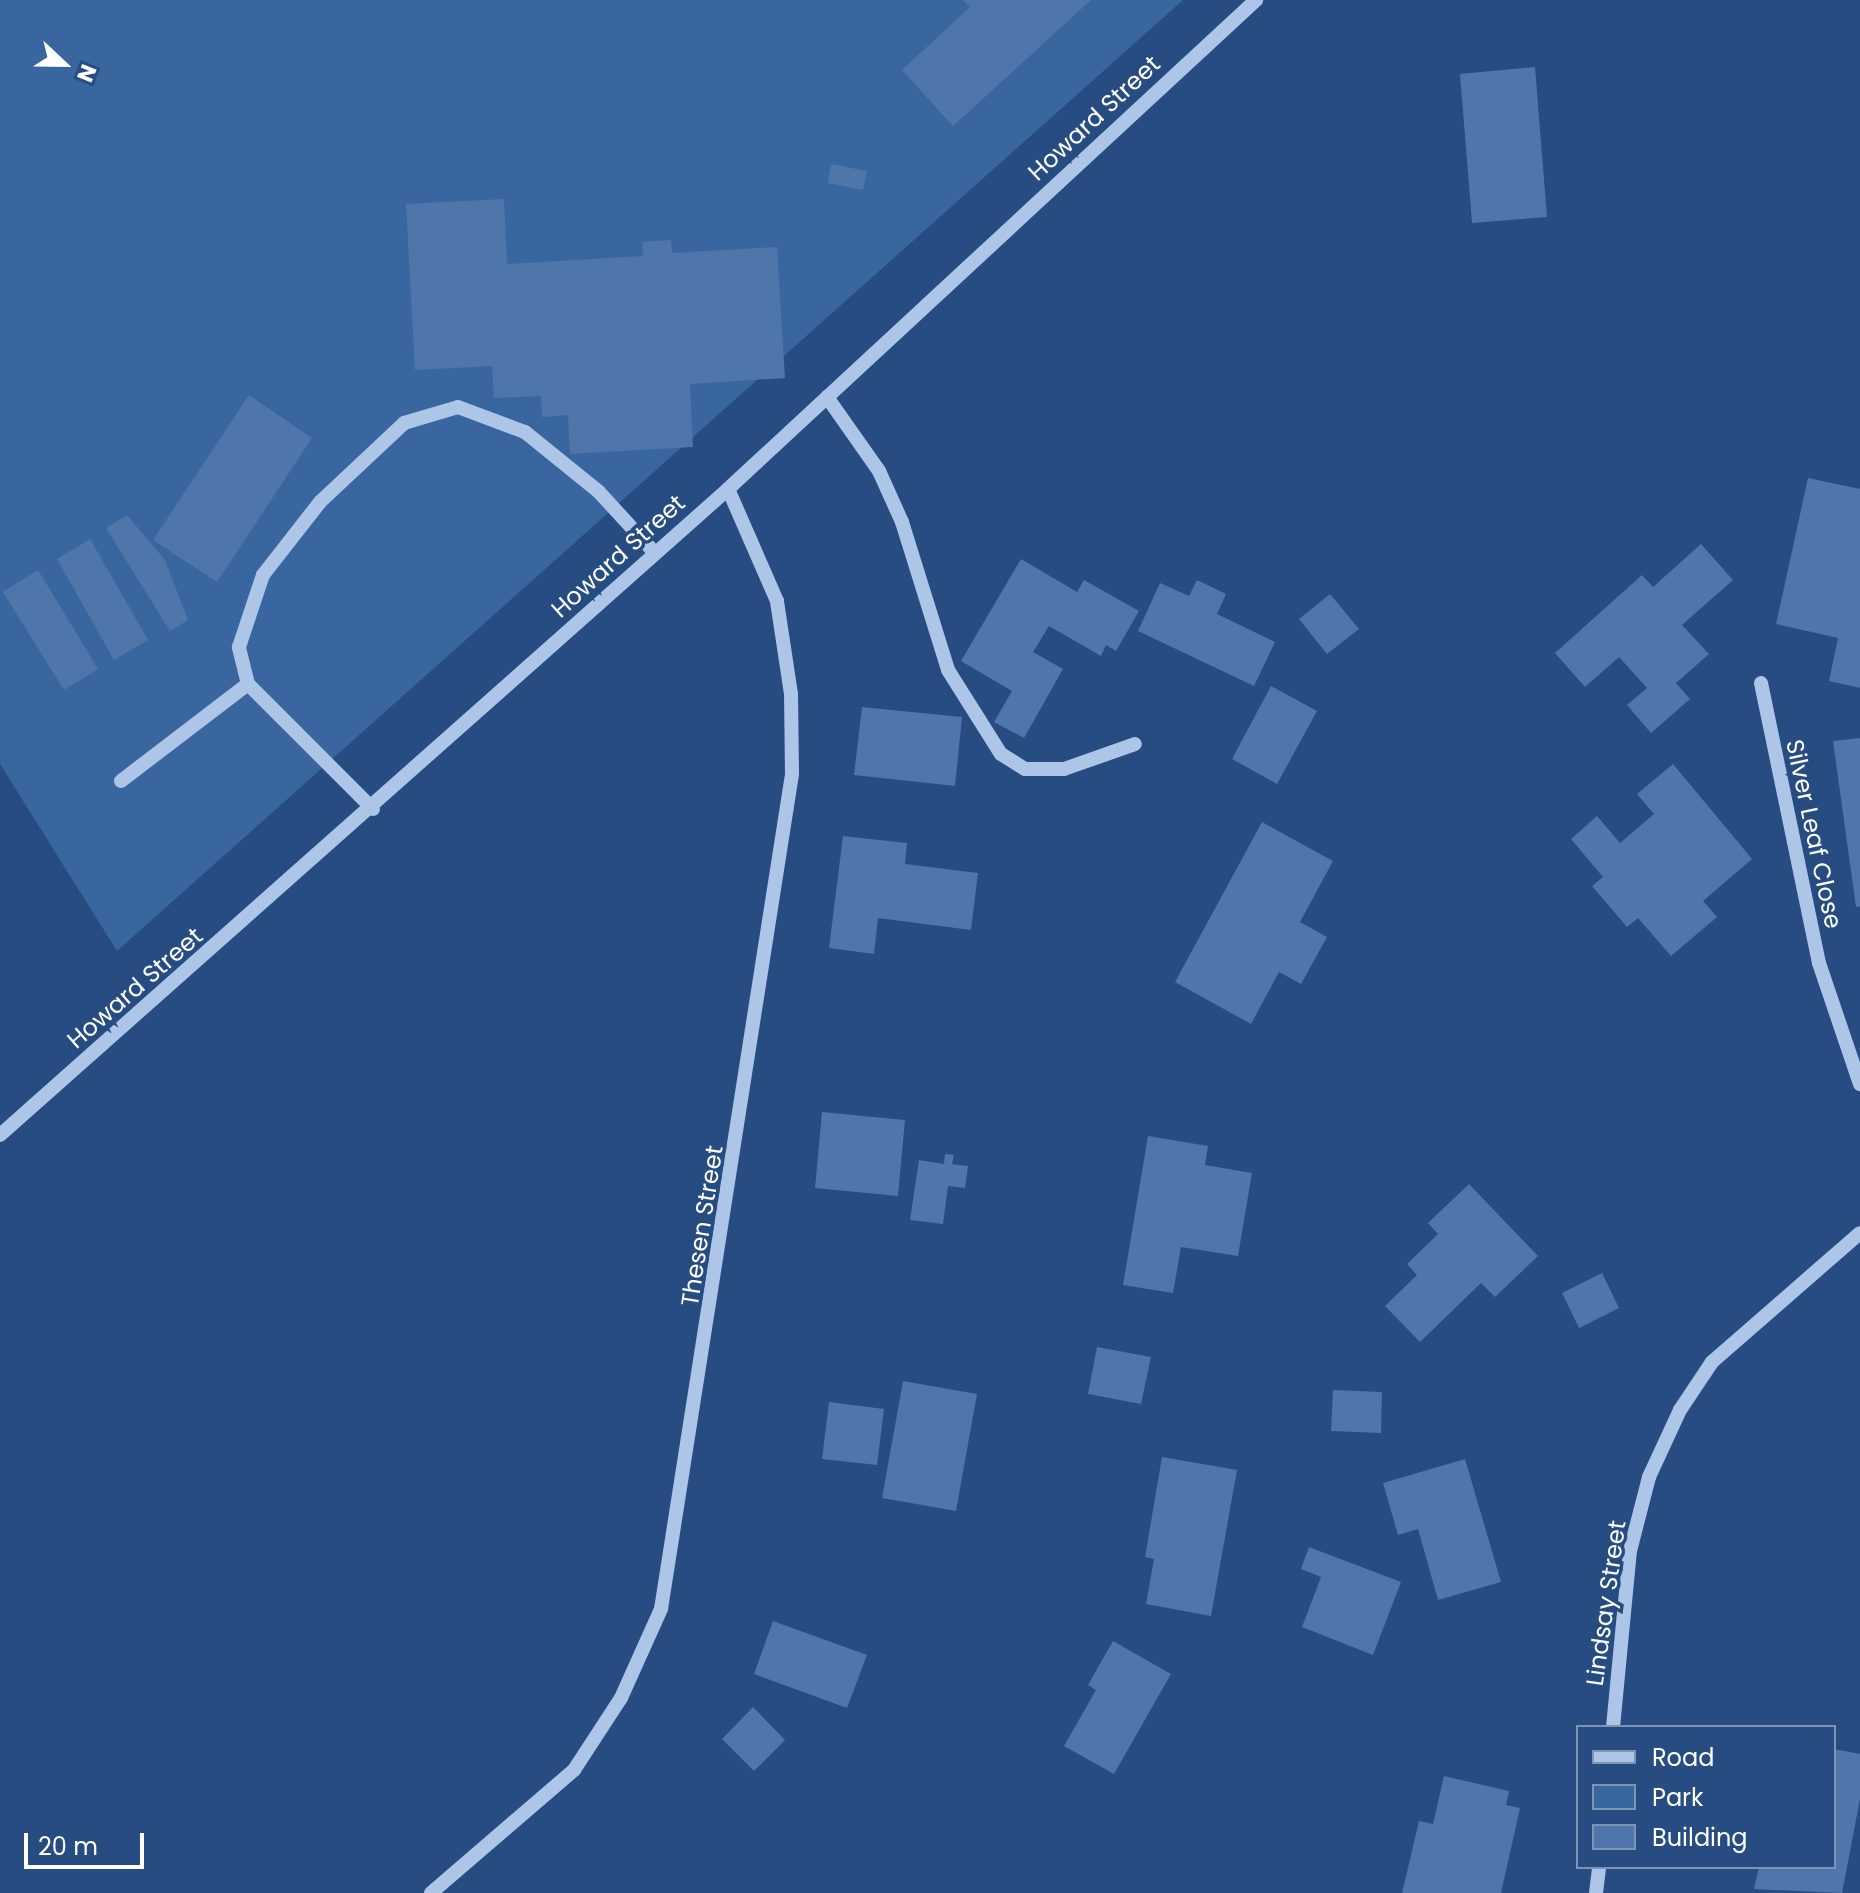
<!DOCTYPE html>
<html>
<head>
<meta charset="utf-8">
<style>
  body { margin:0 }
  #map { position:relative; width:1860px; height:1893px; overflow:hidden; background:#264c81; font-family:Poppins,sans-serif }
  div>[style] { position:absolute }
  .green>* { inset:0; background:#3a669f }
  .building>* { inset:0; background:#4e76aa }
  .minor>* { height:14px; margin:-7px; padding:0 7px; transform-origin:7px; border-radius:7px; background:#adc6e7 }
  span { translate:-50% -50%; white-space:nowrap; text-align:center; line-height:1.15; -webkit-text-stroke:7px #264c81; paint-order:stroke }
  .street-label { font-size:24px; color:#fff }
  .legend { position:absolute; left:1576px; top:1725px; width:260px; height:144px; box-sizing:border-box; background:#264c81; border:2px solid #7d94b3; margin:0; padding:10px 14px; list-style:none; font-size:24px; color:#fff }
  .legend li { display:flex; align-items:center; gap:16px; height:40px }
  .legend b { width:40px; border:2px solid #7d94b3 }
  .north { position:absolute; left:24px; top:24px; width:80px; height:80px; -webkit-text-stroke:6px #264c81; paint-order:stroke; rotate:112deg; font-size:22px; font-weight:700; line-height:32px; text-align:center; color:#fff }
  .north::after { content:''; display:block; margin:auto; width:28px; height:36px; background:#fff; clip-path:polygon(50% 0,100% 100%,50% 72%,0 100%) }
  .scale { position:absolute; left:24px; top:1833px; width:120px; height:36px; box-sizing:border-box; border:4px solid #fff; border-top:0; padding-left:10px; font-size:24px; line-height:28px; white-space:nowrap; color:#fff; -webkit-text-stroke:6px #264c81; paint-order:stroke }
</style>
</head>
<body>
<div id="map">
  <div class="green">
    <div style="clip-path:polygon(0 0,1183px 0,117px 951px,0 764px)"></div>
  </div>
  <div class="building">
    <div style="clip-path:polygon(963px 0,1091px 0,953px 126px,902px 70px,970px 7px)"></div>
    <div style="clip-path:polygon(1535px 67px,1547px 217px,1472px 223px,1460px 74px)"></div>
    <div style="clip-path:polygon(831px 164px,867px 171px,863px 190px,828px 183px)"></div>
    <div style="clip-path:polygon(504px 199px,507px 264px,643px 256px,642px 242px,671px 240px,672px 253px,777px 247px,785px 378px,690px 384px,693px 447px,570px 454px,568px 415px,542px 417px,541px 396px,494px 398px,492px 366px,415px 370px,406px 204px)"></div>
    <div style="clip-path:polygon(249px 395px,312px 438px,217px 582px,153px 540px)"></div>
    <div style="clip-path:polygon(1808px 478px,1860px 489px,1860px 688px,1829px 681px,1838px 638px,1776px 624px)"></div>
    <div style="clip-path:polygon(127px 515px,165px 560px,188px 620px,170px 631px,106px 528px)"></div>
    <div style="clip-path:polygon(90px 539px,148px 640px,114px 660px,57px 559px)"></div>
    <div style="clip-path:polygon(1701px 544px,1733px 580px,1682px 625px,1709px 654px,1676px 683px,1690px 699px,1651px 733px,1627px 705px,1647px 688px,1619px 657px,1585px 687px,1555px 653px,1642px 575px,1653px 587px)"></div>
    <div style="clip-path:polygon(1021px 559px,1077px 592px,1084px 580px,1139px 611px,1116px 651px,1106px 645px,1101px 656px,1049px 626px,1033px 652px,1063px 669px,1024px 738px,994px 722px,1012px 691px,961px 661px)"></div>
    <div style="clip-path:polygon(38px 570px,98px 669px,64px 690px,3px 592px)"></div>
    <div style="clip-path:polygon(1197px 580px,1226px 594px,1217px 614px,1275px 642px,1254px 686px,1138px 631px,1160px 583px,1189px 596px)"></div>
    <div style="clip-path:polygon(1330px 594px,1359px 629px,1327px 654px,1299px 619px)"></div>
    <div style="clip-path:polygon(1271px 686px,1317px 711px,1277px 784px,1232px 759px)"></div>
    <div style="clip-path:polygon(862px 707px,962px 717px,955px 786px,854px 775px)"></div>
    <div style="clip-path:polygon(1860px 738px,1860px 906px,1856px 907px,1833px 741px)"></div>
    <div style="clip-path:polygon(1673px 764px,1752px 859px,1703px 901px,1717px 917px,1671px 956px,1638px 918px,1627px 927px,1592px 886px,1603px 877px,1571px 839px,1597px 816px,1620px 843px,1654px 814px,1637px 794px)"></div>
    <div style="clip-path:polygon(1262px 822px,1333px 861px,1300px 922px,1327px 937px,1301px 984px,1279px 972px,1251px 1024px,1175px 982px)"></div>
    <div style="clip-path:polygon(843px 836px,907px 843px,905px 864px,978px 873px,971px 930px,878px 918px,874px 954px,829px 948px)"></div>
    <div style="clip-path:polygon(822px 1112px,905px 1120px,898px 1196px,815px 1188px)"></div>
    <div style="clip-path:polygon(1148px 1136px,1208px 1146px,1205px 1165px,1252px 1173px,1238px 1256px,1181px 1247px,1173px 1293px,1123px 1285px)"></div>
    <div style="clip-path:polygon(945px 1154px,954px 1155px,952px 1164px,968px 1166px,965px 1188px,948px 1186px,943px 1224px,910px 1220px,919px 1160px,944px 1164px)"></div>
    <div style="clip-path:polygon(1469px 1184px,1538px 1256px,1495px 1297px,1481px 1283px,1420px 1342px,1385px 1306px,1417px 1275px,1407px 1264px,1438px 1234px,1428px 1223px)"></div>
    <div style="clip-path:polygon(1602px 1273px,1619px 1308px,1579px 1328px,1562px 1293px)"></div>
    <div style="clip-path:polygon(1097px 1347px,1151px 1357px,1141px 1404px,1088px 1394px)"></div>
    <div style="clip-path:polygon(903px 1381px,977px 1394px,956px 1511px,882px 1498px)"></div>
    <div style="clip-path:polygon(1333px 1390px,1382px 1392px,1381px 1433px,1331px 1431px)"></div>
    <div style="clip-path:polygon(829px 1402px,884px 1409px,877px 1465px,822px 1459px)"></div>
    <div style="clip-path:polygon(1162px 1457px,1237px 1470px,1211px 1616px,1146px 1604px,1154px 1559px,1145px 1557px)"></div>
    <div style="clip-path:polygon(1465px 1459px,1501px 1582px,1438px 1600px,1418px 1529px,1398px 1535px,1383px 1483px)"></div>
    <div style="clip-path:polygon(1309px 1547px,1401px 1582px,1373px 1655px,1302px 1627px,1321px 1577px,1301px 1569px)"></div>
    <div style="clip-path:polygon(773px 1621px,867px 1655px,847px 1708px,754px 1674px)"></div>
    <div style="clip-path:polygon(1113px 1641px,1171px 1674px,1114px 1774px,1064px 1746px,1096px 1690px,1088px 1685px)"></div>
    <div style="clip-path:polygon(753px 1707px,785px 1740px,754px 1771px,722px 1739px)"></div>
    <div style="clip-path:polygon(1834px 1749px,1860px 1754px,1860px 1799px,1842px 1893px,1754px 1889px,1759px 1867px,1834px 1867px)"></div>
    <div style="clip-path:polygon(1444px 1776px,1509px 1791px,1506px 1805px,1520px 1808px,1501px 1893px,1402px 1893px,1419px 1821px,1433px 1824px)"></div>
  </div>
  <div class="minor">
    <div style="left:827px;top:397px;width:90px;rotate:54.9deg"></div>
    <div style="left:879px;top:471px;width:56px;rotate:65.7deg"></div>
    <div style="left:902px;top:522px;width:155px;rotate:72.7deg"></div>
    <div style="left:948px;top:670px;width:99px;rotate:57.8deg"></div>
    <div style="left:1001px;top:754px;width:28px;rotate:32deg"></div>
    <div style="left:1025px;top:769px;width:39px"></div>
    <div style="left:1064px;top:769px;width:75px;rotate:-19.4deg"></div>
    <div style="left:1761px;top:683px;width:286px;rotate:78.3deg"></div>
    <div style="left:1819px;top:963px;width:128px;rotate:71.3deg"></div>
    <div style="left:121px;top:781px;width:160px;rotate:-37.4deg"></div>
    <div style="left:373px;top:809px;width:177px;rotate:-135deg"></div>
    <div style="left:248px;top:684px;width:38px;rotate:-104deg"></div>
    <div style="left:239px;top:647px;width:76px;rotate:-71.6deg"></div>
    <div style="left:263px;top:575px;width:93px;rotate:-52deg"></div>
    <div style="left:320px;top:502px;width:115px;rotate:-43.2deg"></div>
    <div style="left:404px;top:423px;width:56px;rotate:-16.5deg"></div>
    <div style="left:458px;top:407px;width:72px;rotate:20.5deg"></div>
    <div style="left:525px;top:432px;width:95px;rotate:39deg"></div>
    <div style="left:599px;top:492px;width:81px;rotate:47.5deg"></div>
    <div style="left:0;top:1135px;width:973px;rotate:-41.58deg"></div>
    <div style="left:728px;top:489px;width:720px;rotate:-42.8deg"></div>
    <div style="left:1613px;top:1727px;width:177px;rotate:-84.5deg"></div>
    <div style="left:1630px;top:1551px;width:76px;rotate:-75.6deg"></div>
    <div style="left:1649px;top:1477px;width:74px;rotate:-65.2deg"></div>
    <div style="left:1680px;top:1410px;width:58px;rotate:-56.3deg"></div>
    <div style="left:1712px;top:1362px;width:196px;rotate:-41.1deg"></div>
    <div style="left:431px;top:1893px;width:189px;rotate:-40.7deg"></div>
    <div style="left:574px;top:1770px;width:86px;rotate:-56.9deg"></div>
    <div style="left:621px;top:1698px;width:98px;rotate:-65.8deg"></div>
    <div style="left:661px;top:1609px;width:845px;rotate:-81.08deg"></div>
    <div style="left:792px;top:774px;width:80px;rotate:-90.7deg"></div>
    <div style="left:791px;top:694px;width:94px;rotate:-98.6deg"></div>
    <div style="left:777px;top:601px;width:122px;rotate:-113.6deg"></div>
    <div style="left:1596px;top:1893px;width:26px;rotate:-83deg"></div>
  </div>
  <div class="street-label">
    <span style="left:1094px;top:118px;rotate:-43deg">Howard Street</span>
    <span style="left:618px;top:556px;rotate:-42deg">Howard Street</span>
    <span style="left:1814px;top:834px;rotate:78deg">Silver Leaf Close</span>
    <span style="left:135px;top:988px;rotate:-41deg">Howard Street</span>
    <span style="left:702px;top:1226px;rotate:-81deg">Thesen Street</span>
    <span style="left:1606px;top:1603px;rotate:-82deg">Lindsay Street</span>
  </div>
  <ul class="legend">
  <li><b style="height:10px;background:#adc6e7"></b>Road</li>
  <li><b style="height:22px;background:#3a669f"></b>Park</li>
  <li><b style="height:22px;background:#4e76aa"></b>Building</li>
  </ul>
  <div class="north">N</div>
  <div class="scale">20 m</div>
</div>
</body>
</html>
